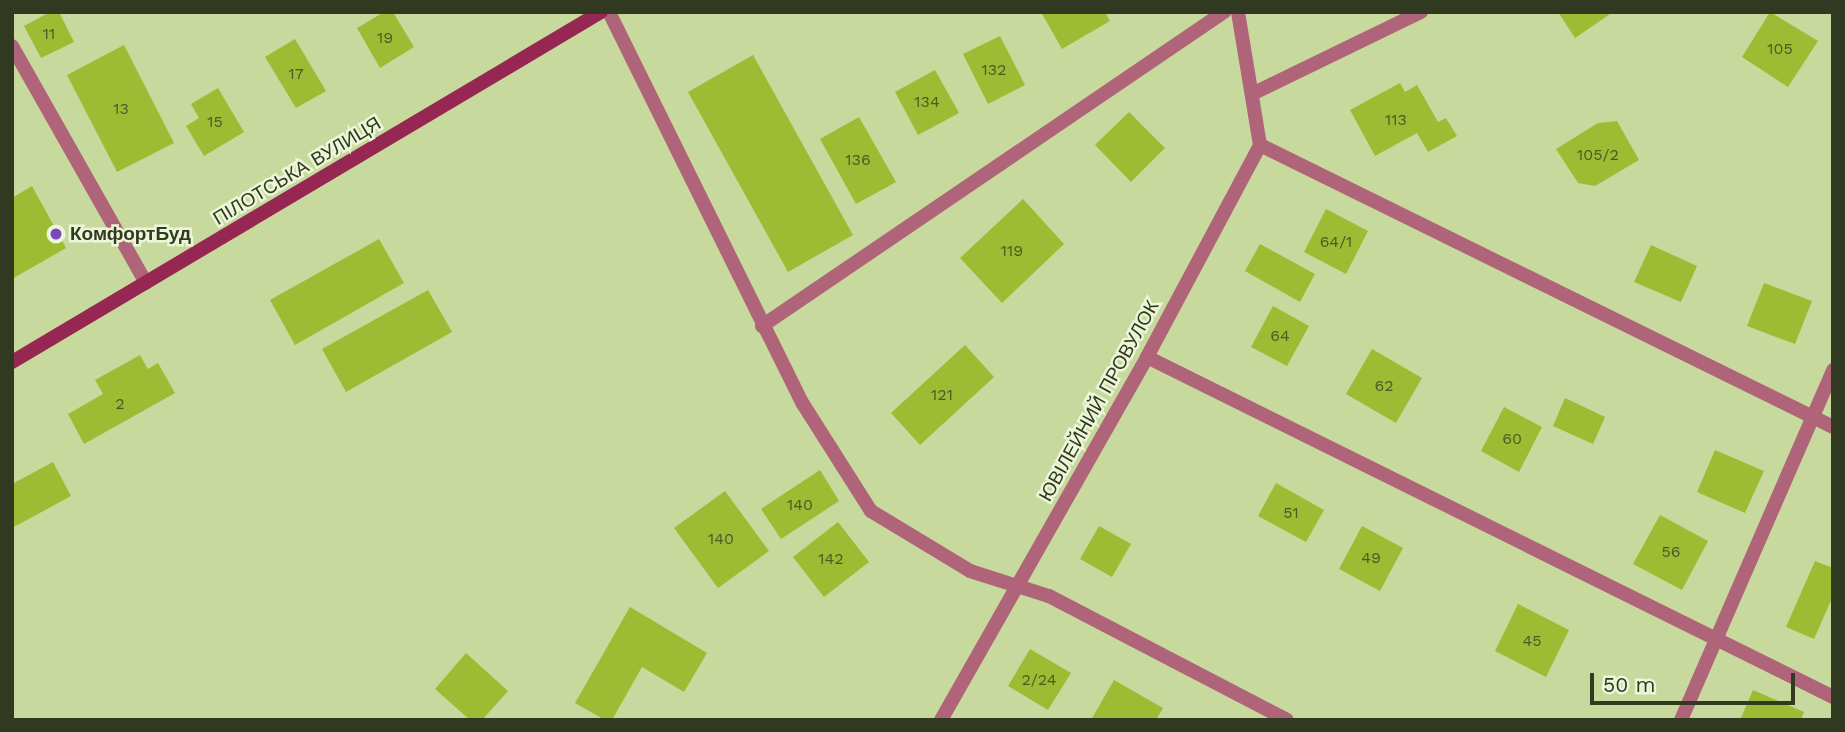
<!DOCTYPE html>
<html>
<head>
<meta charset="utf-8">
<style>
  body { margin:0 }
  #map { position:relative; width:1845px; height:732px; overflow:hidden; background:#c7d99d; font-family:"Work Sans",sans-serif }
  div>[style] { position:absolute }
  .building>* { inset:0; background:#9dbc33 }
  .street>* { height:14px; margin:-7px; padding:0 7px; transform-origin:7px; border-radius:7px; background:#af647a }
  .secondary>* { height:14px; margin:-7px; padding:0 7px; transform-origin:7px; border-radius:7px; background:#962752 }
  .dots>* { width:19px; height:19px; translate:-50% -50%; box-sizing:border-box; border:4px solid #ecf6d8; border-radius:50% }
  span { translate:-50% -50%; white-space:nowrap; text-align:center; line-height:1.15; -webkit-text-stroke:5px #ecf6d8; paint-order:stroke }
  .number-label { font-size:16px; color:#4d5a26 }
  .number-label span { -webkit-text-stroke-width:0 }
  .street-label { font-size:19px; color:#323921 }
  .poi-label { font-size:19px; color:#323921; font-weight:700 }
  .left { translate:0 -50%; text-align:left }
  .frame { position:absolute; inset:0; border:14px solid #323921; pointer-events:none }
  .scale { position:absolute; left:1590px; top:673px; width:205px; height:32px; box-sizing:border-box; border:4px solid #323921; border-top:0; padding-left:9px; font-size:21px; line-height:24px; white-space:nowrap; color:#323921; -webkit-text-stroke:5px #ecf6d8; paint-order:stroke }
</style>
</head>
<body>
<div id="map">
  <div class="building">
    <div style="clip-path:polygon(50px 12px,59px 12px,74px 42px,41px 58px,24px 26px)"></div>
    <div style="clip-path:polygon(384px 12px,393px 12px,414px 47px,380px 68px,357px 28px)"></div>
    <div style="clip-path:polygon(1041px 12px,1105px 12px,1110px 21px,1062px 49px)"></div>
    <div style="clip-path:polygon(1558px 12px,1613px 12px,1575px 38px)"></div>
    <div style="clip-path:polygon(1770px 12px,1818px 41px,1788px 87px,1742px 57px)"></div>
    <div style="clip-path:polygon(1000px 36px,1025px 85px,988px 104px,963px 54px)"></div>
    <div style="clip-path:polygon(295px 39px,326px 91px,296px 108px,265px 57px)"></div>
    <div style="clip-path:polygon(124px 45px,174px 143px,117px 172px,67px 75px)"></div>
    <div style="clip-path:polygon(753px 55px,853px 235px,788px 272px,688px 92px)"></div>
    <div style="clip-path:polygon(935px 70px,959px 113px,918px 135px,895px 92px)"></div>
    <div style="clip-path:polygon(1400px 83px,1405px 92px,1417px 85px,1438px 122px,1446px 118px,1457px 136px,1428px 152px,1417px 133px,1375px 156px,1350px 110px)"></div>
    <div style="clip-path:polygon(218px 88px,244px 132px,204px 156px,186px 126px,199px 118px,191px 104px)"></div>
    <div style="clip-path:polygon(1129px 112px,1165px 148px,1131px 182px,1095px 145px)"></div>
    <div style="clip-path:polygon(859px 117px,896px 182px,856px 204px,820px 139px)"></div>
    <div style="clip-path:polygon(1617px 121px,1639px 160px,1595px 186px,1578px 183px,1556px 149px,1598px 123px)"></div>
    <div style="clip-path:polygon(32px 186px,66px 248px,12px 279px,12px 198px)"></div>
    <div style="clip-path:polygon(1023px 199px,1064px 244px,1002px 303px,960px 258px)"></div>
    <div style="clip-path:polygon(1326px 209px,1368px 231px,1346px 274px,1304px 252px)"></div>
    <div style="clip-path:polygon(379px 239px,404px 283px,295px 345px,270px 300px)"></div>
    <div style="clip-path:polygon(1260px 244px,1315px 274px,1300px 302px,1245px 271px)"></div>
    <div style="clip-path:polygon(1651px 245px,1697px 266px,1681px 302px,1634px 282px)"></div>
    <div style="clip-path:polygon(1764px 283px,1812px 301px,1795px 344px,1747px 326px)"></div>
    <div style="clip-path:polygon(428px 290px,452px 332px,346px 392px,322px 349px)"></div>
    <div style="clip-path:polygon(1273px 306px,1309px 326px,1287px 366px,1251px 347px)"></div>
    <div style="clip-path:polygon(965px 345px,994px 377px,920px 445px,891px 413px)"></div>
    <div style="clip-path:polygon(1372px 349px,1422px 378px,1396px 423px,1346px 394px)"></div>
    <div style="clip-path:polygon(140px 355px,148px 369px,158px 363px,175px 393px,84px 444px,68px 414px,103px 394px,95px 380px)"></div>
    <div style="clip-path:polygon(1565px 398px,1605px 417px,1593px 444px,1553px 426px)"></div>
    <div style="clip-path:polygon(1504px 407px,1542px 427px,1519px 472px,1481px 451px)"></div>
    <div style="clip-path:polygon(1715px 450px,1764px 471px,1745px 513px,1697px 492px)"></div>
    <div style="clip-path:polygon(53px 462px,71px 496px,12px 528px,12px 484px)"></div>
    <div style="clip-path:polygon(820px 470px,839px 501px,781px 539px,761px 509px)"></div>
    <div style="clip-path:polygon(1276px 483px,1324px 510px,1306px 542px,1258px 516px)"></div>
    <div style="clip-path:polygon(725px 491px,769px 551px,718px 588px,674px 528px)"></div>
    <div style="clip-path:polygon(1660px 515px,1708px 541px,1682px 590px,1633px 564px)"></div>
    <div style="clip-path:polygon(838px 522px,869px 562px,824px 597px,793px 557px)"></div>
    <div style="clip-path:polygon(1099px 526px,1131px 544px,1112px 577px,1080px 559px)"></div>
    <div style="clip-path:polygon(1362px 526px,1403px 548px,1380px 591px,1339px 569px)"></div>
    <div style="clip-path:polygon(1815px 561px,1833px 568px,1833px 596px,1814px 639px,1786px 627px)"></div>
    <div style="clip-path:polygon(1518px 604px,1569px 630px,1546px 677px,1495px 651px)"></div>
    <div style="clip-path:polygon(630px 607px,707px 653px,684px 692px,642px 667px,612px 720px,605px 720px,575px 703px)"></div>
    <div style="clip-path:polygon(1030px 649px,1071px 673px,1048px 710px,1008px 686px)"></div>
    <div style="clip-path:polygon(466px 653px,508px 691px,482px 720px,470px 720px,435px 689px)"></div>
    <div style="clip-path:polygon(1114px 680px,1163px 708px,1156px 720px,1091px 720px)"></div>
    <div style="clip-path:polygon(1753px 690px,1804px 712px,1801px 720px,1740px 720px)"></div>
  </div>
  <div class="street">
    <div style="left:609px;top:12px;width:437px;rotate:63.7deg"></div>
    <div style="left:803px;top:404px;width:127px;rotate:57.6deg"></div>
    <div style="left:871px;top:511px;width:116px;rotate:31.2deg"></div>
    <div style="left:970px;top:571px;width:83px;rotate:17.6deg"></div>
    <div style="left:1049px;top:596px;width:268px;rotate:27.5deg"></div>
    <div style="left:12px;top:46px;width:272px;rotate:60.5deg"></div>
    <div style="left:1254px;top:93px;width:186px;rotate:-25.9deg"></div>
    <div style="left:1260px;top:145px;width:639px;rotate:26.2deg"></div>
    <div style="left:762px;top:326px;width:559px;rotate:-34.2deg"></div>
    <div style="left:1147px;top:357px;width:766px;rotate:26.36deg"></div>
    <div style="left:941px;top:720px;width:417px;rotate:-60.4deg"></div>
    <div style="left:1147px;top:357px;width:240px;rotate:-61.9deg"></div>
    <div style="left:1260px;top:145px;width:135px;rotate:-99.4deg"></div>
    <div style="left:1681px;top:720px;width:382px;rotate:-66.5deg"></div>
  </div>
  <div class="secondary">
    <div style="left:12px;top:362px;width:685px;rotate:-30.72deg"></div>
  </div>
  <div class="dots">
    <div style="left:56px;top:234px;background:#7e47be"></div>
  </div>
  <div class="number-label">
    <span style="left:49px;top:34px">11</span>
    <span style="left:385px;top:38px">19</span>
    <span style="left:1780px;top:49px">105</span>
    <span style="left:994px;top:70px">132</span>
    <span style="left:296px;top:74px">17</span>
    <span style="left:927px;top:102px">134</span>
    <span style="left:121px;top:109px">13</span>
    <span style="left:1396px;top:120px">113</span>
    <span style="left:215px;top:122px">15</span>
    <span style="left:1598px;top:155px">105/2</span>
    <span style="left:858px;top:160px">136</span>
    <span style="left:1336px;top:242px">64/1</span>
    <span style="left:1012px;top:251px">119</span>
    <span style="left:1280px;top:336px">64</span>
    <span style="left:1384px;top:386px">62</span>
    <span style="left:942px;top:395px">121</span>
    <span style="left:120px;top:404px">2</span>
    <span style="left:1512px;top:439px">60</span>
    <span style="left:800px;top:505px">140</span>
    <span style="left:1291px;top:513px">51</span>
    <span style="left:721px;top:539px">140</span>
    <span style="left:1671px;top:552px">56</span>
    <span style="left:1371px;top:558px">49</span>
    <span style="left:831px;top:559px">142</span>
    <span style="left:1532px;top:641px">45</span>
    <span style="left:1039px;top:680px">2/24</span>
  </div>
  <div class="street-label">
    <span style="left:297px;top:171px;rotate:-31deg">ПІЛОТСЬКА ВУЛИЦЯ</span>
    <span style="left:1099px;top:401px;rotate:-61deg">ЮВІЛЕЙНИЙ ПРОВУЛОК</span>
  </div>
  <div class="poi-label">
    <span class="left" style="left:70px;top:234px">КомфортБуд</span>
  </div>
  <div class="frame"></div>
  <div class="scale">50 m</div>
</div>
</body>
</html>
